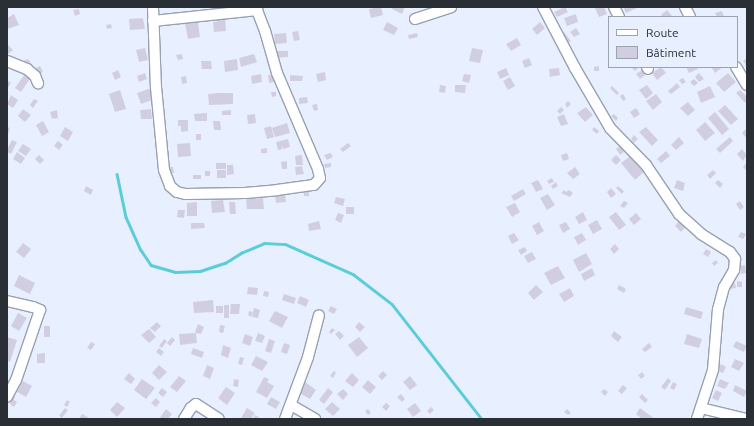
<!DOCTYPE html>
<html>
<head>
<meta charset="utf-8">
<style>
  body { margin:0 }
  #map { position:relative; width:754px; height:426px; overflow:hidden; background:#e8f0ff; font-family:Ubuntu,sans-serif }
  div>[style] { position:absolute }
  .stream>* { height:2.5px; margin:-1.25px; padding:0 1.25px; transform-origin:1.25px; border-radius:1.25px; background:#5bcdda }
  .building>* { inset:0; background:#d2cee2 }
  .roads { filter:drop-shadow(1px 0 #98a0b2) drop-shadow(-1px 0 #98a0b2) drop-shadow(0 1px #98a0b2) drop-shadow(0 -1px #98a0b2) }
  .minor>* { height:10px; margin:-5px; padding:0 5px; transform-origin:5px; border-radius:5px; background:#fff }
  span { translate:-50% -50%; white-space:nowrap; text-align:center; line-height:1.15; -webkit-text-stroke:3.5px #e8f0ff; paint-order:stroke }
  .frame { position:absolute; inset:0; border:8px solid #2a2e35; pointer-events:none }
  .legend { position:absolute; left:608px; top:16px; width:130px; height:52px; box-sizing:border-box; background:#e8f0ff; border:1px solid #9ca2ae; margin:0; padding:5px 7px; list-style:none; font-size:12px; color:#2a2e35 }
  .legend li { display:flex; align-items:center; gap:8px; height:20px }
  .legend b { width:20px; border:1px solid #9ca2ae }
</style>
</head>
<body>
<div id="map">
  <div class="stream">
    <div style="left:117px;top:174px;width:44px;rotate:78.2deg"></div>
    <div style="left:126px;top:217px;width:36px;rotate:66deg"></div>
    <div style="left:141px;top:250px;width:18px;rotate:56deg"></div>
    <div style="left:151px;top:265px;width:25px;rotate:16deg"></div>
    <div style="left:175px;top:272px;width:25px;rotate:-2deg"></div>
    <div style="left:200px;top:271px;width:26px;rotate:-18deg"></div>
    <div style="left:225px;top:263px;width:19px;rotate:-32deg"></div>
    <div style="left:241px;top:253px;width:25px;rotate:-23deg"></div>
    <div style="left:264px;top:243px;width:21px;rotate:3deg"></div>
    <div style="left:285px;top:244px;width:74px;rotate:23.8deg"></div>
    <div style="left:353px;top:274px;width:49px;rotate:37.6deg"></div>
    <div style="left:392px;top:304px;width:146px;rotate:52deg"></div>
  </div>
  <div class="building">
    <div style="clip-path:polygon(381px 7px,383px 15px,371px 18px,369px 9px)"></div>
    <div style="clip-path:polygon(393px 7px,405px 7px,402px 14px,392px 9px)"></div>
    <div style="clip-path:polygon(565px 7px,568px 12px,557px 17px,554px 12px)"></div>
    <div style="clip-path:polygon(604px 7px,607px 14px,599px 17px,595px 8px)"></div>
    <div style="clip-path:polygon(623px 7px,639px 7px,626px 13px)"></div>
    <div style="clip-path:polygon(79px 9px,80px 14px,75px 16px,73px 10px)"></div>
    <div style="clip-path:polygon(667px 10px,673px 17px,663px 17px,661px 15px)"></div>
    <div style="clip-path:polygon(722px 11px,724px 17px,717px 17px,715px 13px)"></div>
    <div style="clip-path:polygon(14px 14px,19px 25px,8px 29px,7px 18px)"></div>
    <div style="clip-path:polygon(576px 14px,578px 22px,567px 26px,564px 18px)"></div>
    <div style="clip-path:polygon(225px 16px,226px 31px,214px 32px,213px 22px,217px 22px,217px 17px)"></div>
    <div style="clip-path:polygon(143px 18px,145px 29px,130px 30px,129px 19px)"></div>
    <div style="clip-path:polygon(195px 18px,195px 23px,198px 23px,200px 37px,188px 39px,185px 24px,183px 25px,182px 20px)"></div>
    <div style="clip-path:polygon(387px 22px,398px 28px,394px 35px,383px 30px)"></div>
    <div style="clip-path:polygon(540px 22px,545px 28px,537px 35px,532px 29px)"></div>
    <div style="clip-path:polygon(111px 24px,112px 28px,107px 29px,106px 25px)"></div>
    <div style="clip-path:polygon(576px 28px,580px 34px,574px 37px,570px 32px)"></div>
    <div style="clip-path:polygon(298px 31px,300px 40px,294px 41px,292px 32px)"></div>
    <div style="clip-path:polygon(564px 32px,571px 41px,567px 44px,560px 36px)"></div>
    <div style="clip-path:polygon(286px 33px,287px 43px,275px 44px,274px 34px)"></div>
    <div style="clip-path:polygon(417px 33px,418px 37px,409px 39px,408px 35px)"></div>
    <div style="clip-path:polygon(517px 38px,521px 45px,511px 51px,506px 44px)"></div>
    <div style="clip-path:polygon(7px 44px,13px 50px,7px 55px)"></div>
    <div style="clip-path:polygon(145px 48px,148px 60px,139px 62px,136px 50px)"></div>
    <div style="clip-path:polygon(472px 48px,483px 50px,480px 63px,469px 61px)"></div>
    <div style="clip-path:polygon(277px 51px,288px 51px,288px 57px,277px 58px)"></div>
    <div style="clip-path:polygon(182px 54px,183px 59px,178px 60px,176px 55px)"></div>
    <div style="clip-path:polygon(254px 54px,257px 62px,241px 67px,239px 58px)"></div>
    <div style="clip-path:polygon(529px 58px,532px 65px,525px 68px,522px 61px)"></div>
    <div style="clip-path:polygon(747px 58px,747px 66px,743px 61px)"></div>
    <div style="clip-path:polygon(28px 59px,32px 65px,26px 68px,23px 61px)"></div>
    <div style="clip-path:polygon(237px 59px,238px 70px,225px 72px,224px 61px)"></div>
    <div style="clip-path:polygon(201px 61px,211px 61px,212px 69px,202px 69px)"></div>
    <div style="clip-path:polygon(40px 66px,43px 72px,37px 75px,34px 69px)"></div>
    <div style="clip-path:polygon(599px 66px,599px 71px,594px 71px,594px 67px)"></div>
    <div style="clip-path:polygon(631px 67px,639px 67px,635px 71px)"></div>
    <div style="clip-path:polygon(661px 67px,666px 73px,657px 80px,652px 73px)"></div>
    <div style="clip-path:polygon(686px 67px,697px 67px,698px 69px,689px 73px)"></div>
    <div style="clip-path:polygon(711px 67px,723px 67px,715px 73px)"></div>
    <div style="clip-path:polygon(506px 68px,509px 75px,500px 79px,497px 72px)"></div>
    <div style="clip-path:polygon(559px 68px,560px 75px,550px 77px,549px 69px)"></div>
    <div style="clip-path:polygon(118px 70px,121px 77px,115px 80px,112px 73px)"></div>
    <div style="clip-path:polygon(642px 70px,645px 75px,640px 79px,636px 74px)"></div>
    <div style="clip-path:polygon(325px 72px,326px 80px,318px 82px,316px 74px)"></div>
    <div style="clip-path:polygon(145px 73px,147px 79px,139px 82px,137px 76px)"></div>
    <div style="clip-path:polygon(699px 73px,704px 79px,699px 82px,695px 77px)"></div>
    <div style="clip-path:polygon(728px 73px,736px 82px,724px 92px,716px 83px)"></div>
    <div style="clip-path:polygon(25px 74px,31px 77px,21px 92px,15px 88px)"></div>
    <div style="clip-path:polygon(261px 74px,262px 82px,252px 84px,251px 76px)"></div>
    <div style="clip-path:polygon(464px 74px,471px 75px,469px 83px,462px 81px)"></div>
    <div style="clip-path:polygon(268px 75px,273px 75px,274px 82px,269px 83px)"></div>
    <div style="clip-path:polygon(290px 75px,303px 76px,302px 81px,290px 81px)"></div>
    <div style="clip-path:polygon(186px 76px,187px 83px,182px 84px,181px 77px)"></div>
    <div style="clip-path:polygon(510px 77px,515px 86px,508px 90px,503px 81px)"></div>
    <div style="clip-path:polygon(683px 78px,686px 82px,682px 84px,679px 80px)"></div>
    <div style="clip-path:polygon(694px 79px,698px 83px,694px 86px,690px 82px)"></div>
    <div style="clip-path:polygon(7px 80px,11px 83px,7px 89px)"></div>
    <div style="clip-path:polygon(677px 83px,680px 87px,671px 94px,668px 91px)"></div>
    <div style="clip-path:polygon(440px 85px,446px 86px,445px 93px,439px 92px)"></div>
    <div style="clip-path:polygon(455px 85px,466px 85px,465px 93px,455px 92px)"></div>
    <div style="clip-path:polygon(647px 85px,653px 93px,646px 99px,639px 90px)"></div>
    <div style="clip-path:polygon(612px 86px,619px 93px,617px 95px,610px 88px)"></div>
    <div style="clip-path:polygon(710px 86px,715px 97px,701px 103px,697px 92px)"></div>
    <div style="clip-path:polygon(151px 88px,155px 99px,141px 104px,137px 93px)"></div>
    <div style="clip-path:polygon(120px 90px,126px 109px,115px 112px,109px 94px)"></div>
    <div style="clip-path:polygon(740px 90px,747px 97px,747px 101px,745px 103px,736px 93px)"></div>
    <div style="clip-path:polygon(271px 92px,276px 92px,276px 96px,272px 97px)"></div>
    <div style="clip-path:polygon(219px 93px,233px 93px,233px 104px,209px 105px,208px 94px,219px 93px,219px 99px)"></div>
    <div style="clip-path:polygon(623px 94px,626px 99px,623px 101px,620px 96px)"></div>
    <div style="clip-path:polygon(656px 94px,662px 102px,653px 110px,646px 101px)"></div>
    <div style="clip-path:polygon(11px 95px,18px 100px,13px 108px,7px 104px)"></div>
    <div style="clip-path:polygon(307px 97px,308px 103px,299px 104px,299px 98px)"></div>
    <div style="clip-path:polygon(34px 99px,38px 101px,33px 108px,30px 105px)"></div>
    <div style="clip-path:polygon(568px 101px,571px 104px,567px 108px,565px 104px)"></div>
    <div style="clip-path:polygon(688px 102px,695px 110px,688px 116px,680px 108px)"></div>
    <div style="clip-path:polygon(317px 104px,318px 110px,314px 111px,312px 105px)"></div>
    <div style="clip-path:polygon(725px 105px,738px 119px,731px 125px,718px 111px)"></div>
    <div style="clip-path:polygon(561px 107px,564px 110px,560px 114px,557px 111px)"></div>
    <div style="clip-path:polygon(586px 107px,593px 115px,585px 122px,577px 113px)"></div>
    <div style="clip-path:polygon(636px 108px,640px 114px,634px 118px,630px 112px)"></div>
    <div style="clip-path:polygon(23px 109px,31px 115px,25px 122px,18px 116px)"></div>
    <div style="clip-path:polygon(151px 109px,152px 119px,141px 119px,140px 110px)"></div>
    <div style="clip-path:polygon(57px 110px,58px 118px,52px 119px,50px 112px)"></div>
    <div style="clip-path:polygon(231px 110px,231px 115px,222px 115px,222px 111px)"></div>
    <div style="clip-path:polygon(715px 112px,729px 129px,722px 135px,708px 118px)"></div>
    <div style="clip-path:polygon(207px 113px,207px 121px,195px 121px,194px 114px)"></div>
    <div style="clip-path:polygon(255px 114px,256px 123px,248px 124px,247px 115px)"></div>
    <div style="clip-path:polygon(564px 114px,568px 124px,561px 126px,557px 117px)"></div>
    <div style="clip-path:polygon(614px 114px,618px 118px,616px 121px,611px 116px)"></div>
    <div style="clip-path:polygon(178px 120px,188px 120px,188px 131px,181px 132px,181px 126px,178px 126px)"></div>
    <div style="clip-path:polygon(43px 121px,49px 132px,42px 136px,36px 125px)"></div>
    <div style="clip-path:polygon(213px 121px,220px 121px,221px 130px,214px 130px)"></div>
    <div style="clip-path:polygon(705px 122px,715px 133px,705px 141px,696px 130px)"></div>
    <div style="clip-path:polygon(287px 123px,290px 133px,275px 137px,272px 128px)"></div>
    <div style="clip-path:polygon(271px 126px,274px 137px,267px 139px,264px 128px)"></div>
    <div style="clip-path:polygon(7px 127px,10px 128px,7px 137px)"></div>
    <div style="clip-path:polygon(65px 127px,73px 132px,68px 141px,60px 136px)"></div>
    <div style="clip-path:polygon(594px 127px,599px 131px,597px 134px,592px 130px)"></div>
    <div style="clip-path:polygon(646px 127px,658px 140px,652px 146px,639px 132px)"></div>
    <div style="clip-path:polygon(747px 128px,747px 139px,742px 133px)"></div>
    <div style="clip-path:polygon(196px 134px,201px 134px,201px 140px,196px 140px)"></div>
    <div style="clip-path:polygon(634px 135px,638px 139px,634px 143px,631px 139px)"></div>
    <div style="clip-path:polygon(679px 137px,684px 143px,676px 150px,671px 145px)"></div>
    <div style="clip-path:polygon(730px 137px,733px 141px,720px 153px,716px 149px)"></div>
    <div style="clip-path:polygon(288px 139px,290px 147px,283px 149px,282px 145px,282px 149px,278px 150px,276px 142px)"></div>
    <div style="clip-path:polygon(12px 140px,17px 142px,11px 154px,7px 152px,7px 150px)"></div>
    <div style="clip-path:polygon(58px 141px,63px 145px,59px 150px,54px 146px)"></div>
    <div style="clip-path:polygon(190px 143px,191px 156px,178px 157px,177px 144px)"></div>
    <div style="clip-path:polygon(348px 143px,351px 146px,343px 152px,340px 149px)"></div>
    <div style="clip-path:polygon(23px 144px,31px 149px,26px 156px,18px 151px)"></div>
    <div style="clip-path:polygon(620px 146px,624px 152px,620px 155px,616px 149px)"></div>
    <div style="clip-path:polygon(267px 148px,267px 153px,261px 153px,261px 149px)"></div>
    <div style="clip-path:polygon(742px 149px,747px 155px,743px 161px,737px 154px)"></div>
    <div style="clip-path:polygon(666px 151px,670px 156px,661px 163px,657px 159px)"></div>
    <div style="clip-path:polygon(17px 152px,25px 158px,21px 164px,13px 159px)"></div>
    <div style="clip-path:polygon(331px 153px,333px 157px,327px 160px,324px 155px)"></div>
    <div style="clip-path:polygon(567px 153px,569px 159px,563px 161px,561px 155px)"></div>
    <div style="clip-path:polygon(633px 154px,646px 170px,635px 180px,621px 163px)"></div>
    <div style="clip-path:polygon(39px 155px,44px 160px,40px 164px,35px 159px)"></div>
    <div style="clip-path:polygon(302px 155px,303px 165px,296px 165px,295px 156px)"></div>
    <div style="clip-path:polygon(616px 155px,621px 160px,616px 165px,611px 160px)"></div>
    <div style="clip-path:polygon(287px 161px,287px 169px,282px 169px,281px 162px)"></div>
    <div style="clip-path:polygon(747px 162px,747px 171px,743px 167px)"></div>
    <div style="clip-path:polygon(216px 163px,226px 163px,226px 169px,216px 169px)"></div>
    <div style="clip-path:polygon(331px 163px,331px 167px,325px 168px,324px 164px)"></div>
    <div style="clip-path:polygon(227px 165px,233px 165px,234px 174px,227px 175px)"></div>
    <div style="clip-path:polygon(302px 166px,304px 174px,296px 175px,295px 167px)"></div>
    <div style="clip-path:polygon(167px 167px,173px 167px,174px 173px,168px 173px)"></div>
    <div style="clip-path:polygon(575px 167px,580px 174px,573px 179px,567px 173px)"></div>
    <div style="clip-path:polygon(217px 170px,226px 170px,226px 178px,217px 178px)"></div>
    <div style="clip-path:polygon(713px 170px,716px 173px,710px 179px,707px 175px)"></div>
    <div style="clip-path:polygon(205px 171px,210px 171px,210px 176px,205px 176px)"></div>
    <div style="clip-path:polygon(193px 175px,201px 175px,201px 179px,193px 179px)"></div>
    <div style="clip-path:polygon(552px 178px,554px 182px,549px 184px,547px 181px)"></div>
    <div style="clip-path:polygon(538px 180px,543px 189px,536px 192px,531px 183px)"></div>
    <div style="clip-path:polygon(677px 180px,685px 183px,683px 191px,674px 188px)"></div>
    <div style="clip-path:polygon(718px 180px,723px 184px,720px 188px,715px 183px)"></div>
    <div style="clip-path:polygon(556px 182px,558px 186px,553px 189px,551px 186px)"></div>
    <div style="clip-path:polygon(86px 186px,93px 190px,91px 195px,84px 191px)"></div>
    <div style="clip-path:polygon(618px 186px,624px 191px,622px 194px,616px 188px)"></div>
    <div style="clip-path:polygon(611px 188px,616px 194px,611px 198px,607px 192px)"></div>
    <div style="clip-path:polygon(523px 189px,526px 194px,514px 201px,511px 196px)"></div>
    <div style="clip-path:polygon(564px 190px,566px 192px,569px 190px,573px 193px,570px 197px,561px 193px)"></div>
    <div style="clip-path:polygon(304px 191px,309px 191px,309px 196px,304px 196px)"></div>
    <div style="clip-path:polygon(285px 192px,286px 202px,276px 203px,275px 193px)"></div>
    <div style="clip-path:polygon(548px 194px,555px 205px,547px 210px,540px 198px)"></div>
    <div style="clip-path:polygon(336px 197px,345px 199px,343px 206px,334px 203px)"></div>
    <div style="clip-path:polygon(263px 198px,264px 209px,247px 209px,246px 199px)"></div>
    <div style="clip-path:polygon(223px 200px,225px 212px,212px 213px,211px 201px)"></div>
    <div style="clip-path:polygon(624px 201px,628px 203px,624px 208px,620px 206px)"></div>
    <div style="clip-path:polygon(740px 201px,744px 207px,740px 210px,736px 204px)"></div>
    <div style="clip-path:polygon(197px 202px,197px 216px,187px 216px,187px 203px)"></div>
    <div style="clip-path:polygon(229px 202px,235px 202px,236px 214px,230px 214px)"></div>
    <div style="clip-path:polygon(515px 203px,520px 212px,512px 217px,506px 207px)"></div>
    <div style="clip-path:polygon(346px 207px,354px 207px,354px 214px,346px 214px)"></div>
    <div style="clip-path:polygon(178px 210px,185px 210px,184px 218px,177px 217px)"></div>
    <div style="clip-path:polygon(583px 212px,587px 220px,579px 224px,575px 217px)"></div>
    <div style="clip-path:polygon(616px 212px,626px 225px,619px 230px,609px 217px)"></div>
    <div style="clip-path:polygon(338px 213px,344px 215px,341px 223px,335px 220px)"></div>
    <div style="clip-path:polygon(636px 213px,641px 219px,634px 225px,629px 219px)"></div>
    <div style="clip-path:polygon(683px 216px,690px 222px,681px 232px,675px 226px)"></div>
    <div style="clip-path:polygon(597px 220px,602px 229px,593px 234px,588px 225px)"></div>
    <div style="clip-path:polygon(319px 221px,321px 229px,309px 231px,308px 224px)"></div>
    <div style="clip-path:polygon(539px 222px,544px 231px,537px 235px,532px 226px)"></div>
    <div style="clip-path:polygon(566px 222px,570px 229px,563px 233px,559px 225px)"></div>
    <div style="clip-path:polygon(191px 223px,204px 223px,205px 228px,191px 229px)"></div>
    <div style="clip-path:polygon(741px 232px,746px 234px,743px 239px,738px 237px)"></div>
    <div style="clip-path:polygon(514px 233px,519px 240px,512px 244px,508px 236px)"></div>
    <div style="clip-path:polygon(582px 233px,586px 240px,578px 245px,574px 237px)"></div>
    <div style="clip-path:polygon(23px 243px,31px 249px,24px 258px,16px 252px)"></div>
    <div style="clip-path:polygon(615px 244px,619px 249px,614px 254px,610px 249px)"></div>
    <div style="clip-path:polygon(525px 247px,527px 251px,521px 255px,518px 250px)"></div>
    <div style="clip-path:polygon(706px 249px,711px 252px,708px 257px,703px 254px)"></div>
    <div style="clip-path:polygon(532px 252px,536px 259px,528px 263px,524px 256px)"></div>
    <div style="clip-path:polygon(586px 253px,592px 264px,579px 272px,573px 260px)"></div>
    <div style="clip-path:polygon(716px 260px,718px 263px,714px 266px,712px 263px)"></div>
    <div style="clip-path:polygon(745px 265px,746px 273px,741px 274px,740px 266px)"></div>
    <div style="clip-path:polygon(558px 266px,565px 278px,551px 285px,544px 273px)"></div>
    <div style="clip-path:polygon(592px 268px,595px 275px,584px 281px,581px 274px)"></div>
    <div style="clip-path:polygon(19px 275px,35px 283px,30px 294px,14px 286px)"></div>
    <div style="clip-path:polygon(737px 281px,742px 282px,742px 287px,737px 287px)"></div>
    <div style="clip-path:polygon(735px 283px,736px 288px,729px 289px,729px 284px)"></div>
    <div style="clip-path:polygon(536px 285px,543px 292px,534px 300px,528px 293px)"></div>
    <div style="clip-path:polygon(619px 285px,626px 289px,624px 293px,617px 289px)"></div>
    <div style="clip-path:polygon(248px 287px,258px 288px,257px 295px,247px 294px)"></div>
    <div style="clip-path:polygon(570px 288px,574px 296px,564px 302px,559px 294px)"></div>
    <div style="clip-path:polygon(264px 291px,269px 292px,268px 297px,263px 296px)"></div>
    <div style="clip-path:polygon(284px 294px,296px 298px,294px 304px,282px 300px)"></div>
    <div style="clip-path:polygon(300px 296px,309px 300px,306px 307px,297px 303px)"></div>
    <div style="clip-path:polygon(213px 300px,214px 312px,194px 313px,193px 302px)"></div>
    <div style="clip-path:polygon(231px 304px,240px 304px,239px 314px,230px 314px)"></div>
    <div style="clip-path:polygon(224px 305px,229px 305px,229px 318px,224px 318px)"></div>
    <div style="clip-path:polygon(216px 306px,223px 306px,223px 313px,216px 313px)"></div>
    <div style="clip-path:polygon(331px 306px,337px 309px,334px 314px,328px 311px)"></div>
    <div style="clip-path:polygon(686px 307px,703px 312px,701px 319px,684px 314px)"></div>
    <div style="clip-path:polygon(254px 308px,260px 310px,258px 318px,252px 317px)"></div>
    <div style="clip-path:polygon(249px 311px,253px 312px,251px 317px,248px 315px)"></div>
    <div style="clip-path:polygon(275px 311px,288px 317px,282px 328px,269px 321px)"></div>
    <div style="clip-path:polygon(18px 313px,27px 318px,19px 331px,11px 326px)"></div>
    <div style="clip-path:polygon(157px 322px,161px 326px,155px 332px,150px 328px)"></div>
    <div style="clip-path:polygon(359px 322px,365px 327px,360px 332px,355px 327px)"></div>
    <div style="clip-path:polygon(198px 324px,204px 327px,201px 334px,196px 333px,197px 343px,180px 345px,179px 334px,196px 333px,195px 332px)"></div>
    <div style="clip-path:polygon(220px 325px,225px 326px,223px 333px,219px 332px)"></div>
    <div style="clip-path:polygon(44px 326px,50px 326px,50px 337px,44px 337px)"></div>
    <div style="clip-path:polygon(332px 328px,335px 330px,331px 334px,329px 332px)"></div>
    <div style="clip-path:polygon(149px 329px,156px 337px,149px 343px,141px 335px)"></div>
    <div style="clip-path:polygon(339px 331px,344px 336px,340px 340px,335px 334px)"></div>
    <div style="clip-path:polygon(614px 331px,622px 337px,618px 342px,611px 336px)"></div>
    <div style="clip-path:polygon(258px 333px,265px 336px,262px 343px,255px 341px)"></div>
    <div style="clip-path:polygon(245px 334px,253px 337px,250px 346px,242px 343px)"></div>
    <div style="clip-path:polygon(687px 334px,702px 339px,699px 348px,684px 344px)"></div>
    <div style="clip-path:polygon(7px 337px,17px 340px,10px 362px,7px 361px)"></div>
    <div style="clip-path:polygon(172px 337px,175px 340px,170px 346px,167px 343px)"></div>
    <div style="clip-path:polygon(359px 337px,368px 348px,357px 357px,348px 345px)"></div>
    <div style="clip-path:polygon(164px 339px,167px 341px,162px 348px,159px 346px)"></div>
    <div style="clip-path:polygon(269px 339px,275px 341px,271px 353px,265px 351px)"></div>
    <div style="clip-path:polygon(736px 341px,747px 346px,744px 352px,733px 347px)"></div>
    <div style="clip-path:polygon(91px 342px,95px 344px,91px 350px,87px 348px)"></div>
    <div style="clip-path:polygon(284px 343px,290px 345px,287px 354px,281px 352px)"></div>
    <div style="clip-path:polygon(649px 343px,652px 347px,645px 352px,642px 349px)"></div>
    <div style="clip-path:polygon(223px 345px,231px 348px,228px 358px,221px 355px)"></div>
    <div style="clip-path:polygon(159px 348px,164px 352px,161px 356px,156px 352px)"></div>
    <div style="clip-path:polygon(193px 348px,204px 352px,202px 358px,191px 354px)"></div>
    <div style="clip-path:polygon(45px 353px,45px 363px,37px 363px,37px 354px)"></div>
    <div style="clip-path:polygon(256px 356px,268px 362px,262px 371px,251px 365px)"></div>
    <div style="clip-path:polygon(240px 357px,244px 358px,242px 365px,238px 364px)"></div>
    <div style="clip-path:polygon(735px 359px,744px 363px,739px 371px,731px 367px)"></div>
    <div style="clip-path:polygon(721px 364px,726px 367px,723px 373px,718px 371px)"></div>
    <div style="clip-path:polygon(159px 365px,167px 372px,159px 380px,152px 373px)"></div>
    <div style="clip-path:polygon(207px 365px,214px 368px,210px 379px,203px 376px)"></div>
    <div style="clip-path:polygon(334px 371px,336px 373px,333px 378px,330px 376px)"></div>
    <div style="clip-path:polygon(383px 371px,387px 375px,382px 380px,378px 376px)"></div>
    <div style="clip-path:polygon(642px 372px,645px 376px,641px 379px,638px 375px)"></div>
    <div style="clip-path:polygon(129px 373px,135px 379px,131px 384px,124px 379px)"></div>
    <div style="clip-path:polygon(352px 373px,359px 380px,353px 387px,345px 381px)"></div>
    <div style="clip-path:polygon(179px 376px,186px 381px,177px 392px,170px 387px)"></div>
    <div style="clip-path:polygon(410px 376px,417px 385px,410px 390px,403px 382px)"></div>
    <div style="clip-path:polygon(264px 377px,269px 379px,267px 382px,274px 386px,267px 398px,256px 392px)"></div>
    <div style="clip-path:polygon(668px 378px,671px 381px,665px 390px,661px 387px)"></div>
    <div style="clip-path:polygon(142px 379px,155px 388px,146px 399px,134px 390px)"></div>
    <div style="clip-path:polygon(234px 379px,239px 380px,238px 387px,233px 386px)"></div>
    <div style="clip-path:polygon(720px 379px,729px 383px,725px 389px,717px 386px)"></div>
    <div style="clip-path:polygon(368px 380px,376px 387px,370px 394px,362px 387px)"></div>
    <div style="clip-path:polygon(23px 381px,32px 386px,26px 397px,17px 392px)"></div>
    <div style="clip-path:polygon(305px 382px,316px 390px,310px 399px,298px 392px)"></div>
    <div style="clip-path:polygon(673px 382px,677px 384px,674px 390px,670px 388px)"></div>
    <div style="clip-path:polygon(623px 385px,627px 388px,622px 394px,618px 391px)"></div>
    <div style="clip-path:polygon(735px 385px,747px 391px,744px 397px,733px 391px)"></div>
    <div style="clip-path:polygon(226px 387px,235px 393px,227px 405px,218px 398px)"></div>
    <div style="clip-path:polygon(162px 388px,167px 392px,163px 397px,158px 393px)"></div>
    <div style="clip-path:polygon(328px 388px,333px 392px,324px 404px,319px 400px)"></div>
    <div style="clip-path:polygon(343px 389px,348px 394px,343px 400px,337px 394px)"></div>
    <div style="clip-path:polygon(604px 389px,608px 392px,605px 396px,601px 392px)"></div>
    <div style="clip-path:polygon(716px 390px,722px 393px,718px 401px,712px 398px)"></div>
    <div style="clip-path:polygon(401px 394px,405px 399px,402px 402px,397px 397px)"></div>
    <div style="clip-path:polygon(642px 394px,648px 400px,645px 403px,639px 397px)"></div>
    <div style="clip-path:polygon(12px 395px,15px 397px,14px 400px,17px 402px,14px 407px,10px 404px)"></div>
    <div style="clip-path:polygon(271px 397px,280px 402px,276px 409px,267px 404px)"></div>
    <div style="clip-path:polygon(156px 398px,160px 402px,156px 407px,151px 403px)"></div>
    <div style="clip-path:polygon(67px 400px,70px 402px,67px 407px,64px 405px)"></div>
    <div style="clip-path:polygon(117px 402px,125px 408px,117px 417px,110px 410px)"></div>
    <div style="clip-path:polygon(332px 402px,340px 409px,333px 416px,325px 409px)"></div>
    <div style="clip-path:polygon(386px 403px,390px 406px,386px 411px,382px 407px)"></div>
    <div style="clip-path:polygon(415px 403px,421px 411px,413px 417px,407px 409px)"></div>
    <div style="clip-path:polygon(431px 407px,434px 410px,430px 414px,427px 411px)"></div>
    <div style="clip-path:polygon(65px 408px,68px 410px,62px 418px,59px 416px)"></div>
    <div style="clip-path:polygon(247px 408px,255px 413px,251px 419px,243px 419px,241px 418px)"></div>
    <div style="clip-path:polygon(640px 408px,655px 419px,642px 419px,636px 414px)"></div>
    <div style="clip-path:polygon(166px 409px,172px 414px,168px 419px,159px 419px)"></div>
    <div style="clip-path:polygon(368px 409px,371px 413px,368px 415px,365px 411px)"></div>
    <div style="clip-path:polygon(567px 409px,571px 413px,568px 415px,564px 412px)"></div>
    <div style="clip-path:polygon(82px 414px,88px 417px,87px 419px,79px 419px)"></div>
    <div style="clip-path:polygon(255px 415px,259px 417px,258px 419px,253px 419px)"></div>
  </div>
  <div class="roads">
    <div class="minor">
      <div style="left:153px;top:7px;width:80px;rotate:87.9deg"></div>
      <div style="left:156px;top:87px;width:83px;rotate:84.5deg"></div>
      <div style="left:164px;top:170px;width:17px;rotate:69deg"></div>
      <div style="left:170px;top:186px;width:9px;rotate:41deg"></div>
      <div style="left:177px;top:192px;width:9px;rotate:13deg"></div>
      <div style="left:186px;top:194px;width:59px;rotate:-1deg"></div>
      <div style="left:245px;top:193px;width:32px;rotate:-5deg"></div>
      <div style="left:277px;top:190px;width:37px;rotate:-8deg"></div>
      <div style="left:314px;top:185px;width:9px;rotate:-49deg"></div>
      <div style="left:320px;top:178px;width:9px;rotate:-103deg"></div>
      <div style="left:318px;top:169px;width:104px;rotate:-113.1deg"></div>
      <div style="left:277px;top:73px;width:44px;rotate:-105.9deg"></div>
      <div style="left:265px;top:31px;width:26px;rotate:-111deg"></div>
      <div style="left:543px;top:7px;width:69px;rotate:62.3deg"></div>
      <div style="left:575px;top:68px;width:69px;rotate:59.7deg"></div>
      <div style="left:610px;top:128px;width:52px;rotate:45.8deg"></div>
      <div style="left:646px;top:165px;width:59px;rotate:56deg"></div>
      <div style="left:679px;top:214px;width:30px;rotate:42deg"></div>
      <div style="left:701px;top:234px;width:34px;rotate:32deg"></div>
      <div style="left:730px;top:252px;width:9px;rotate:54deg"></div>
      <div style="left:735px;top:259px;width:11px;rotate:95deg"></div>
      <div style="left:734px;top:270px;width:20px;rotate:120deg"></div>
      <div style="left:724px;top:287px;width:23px;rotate:105deg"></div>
      <div style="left:718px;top:309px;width:61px;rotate:94.7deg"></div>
      <div style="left:713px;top:370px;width:52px;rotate:108.1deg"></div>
      <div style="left:614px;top:7px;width:11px;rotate:63deg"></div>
      <div style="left:685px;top:7px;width:11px;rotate:63deg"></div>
      <div style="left:415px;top:19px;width:38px;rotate:-18deg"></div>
      <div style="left:153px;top:21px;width:105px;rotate:-6deg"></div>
      <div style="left:7px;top:61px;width:22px;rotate:22deg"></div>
      <div style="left:27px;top:69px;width:11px;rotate:41deg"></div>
      <div style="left:35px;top:76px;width:8px;rotate:67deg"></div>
      <div style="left:647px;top:67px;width:2px;rotate:63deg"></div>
      <div style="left:736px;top:67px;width:21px;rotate:59deg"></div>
      <div style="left:7px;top:301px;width:27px;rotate:13deg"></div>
      <div style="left:33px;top:307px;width:8px;rotate:23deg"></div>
      <div style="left:40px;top:310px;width:74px;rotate:108.9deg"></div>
      <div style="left:16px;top:380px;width:19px;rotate:118deg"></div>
      <div style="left:291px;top:405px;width:28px;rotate:30deg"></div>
      <div style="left:701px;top:408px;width:46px;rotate:13.7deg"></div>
      <div style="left:184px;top:419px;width:13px;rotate:-58deg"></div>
      <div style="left:191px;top:408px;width:6px;rotate:-39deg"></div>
      <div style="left:196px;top:404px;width:27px;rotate:33deg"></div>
      <div style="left:285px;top:419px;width:66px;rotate:-69.6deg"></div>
      <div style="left:308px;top:357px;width:43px;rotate:-75.3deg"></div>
    </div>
  </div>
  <div class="frame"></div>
  <ul class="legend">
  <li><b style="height:5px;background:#fff"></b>Route</li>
  <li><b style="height:11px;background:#d2cee2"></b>Bâtiment</li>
  </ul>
</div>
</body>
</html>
